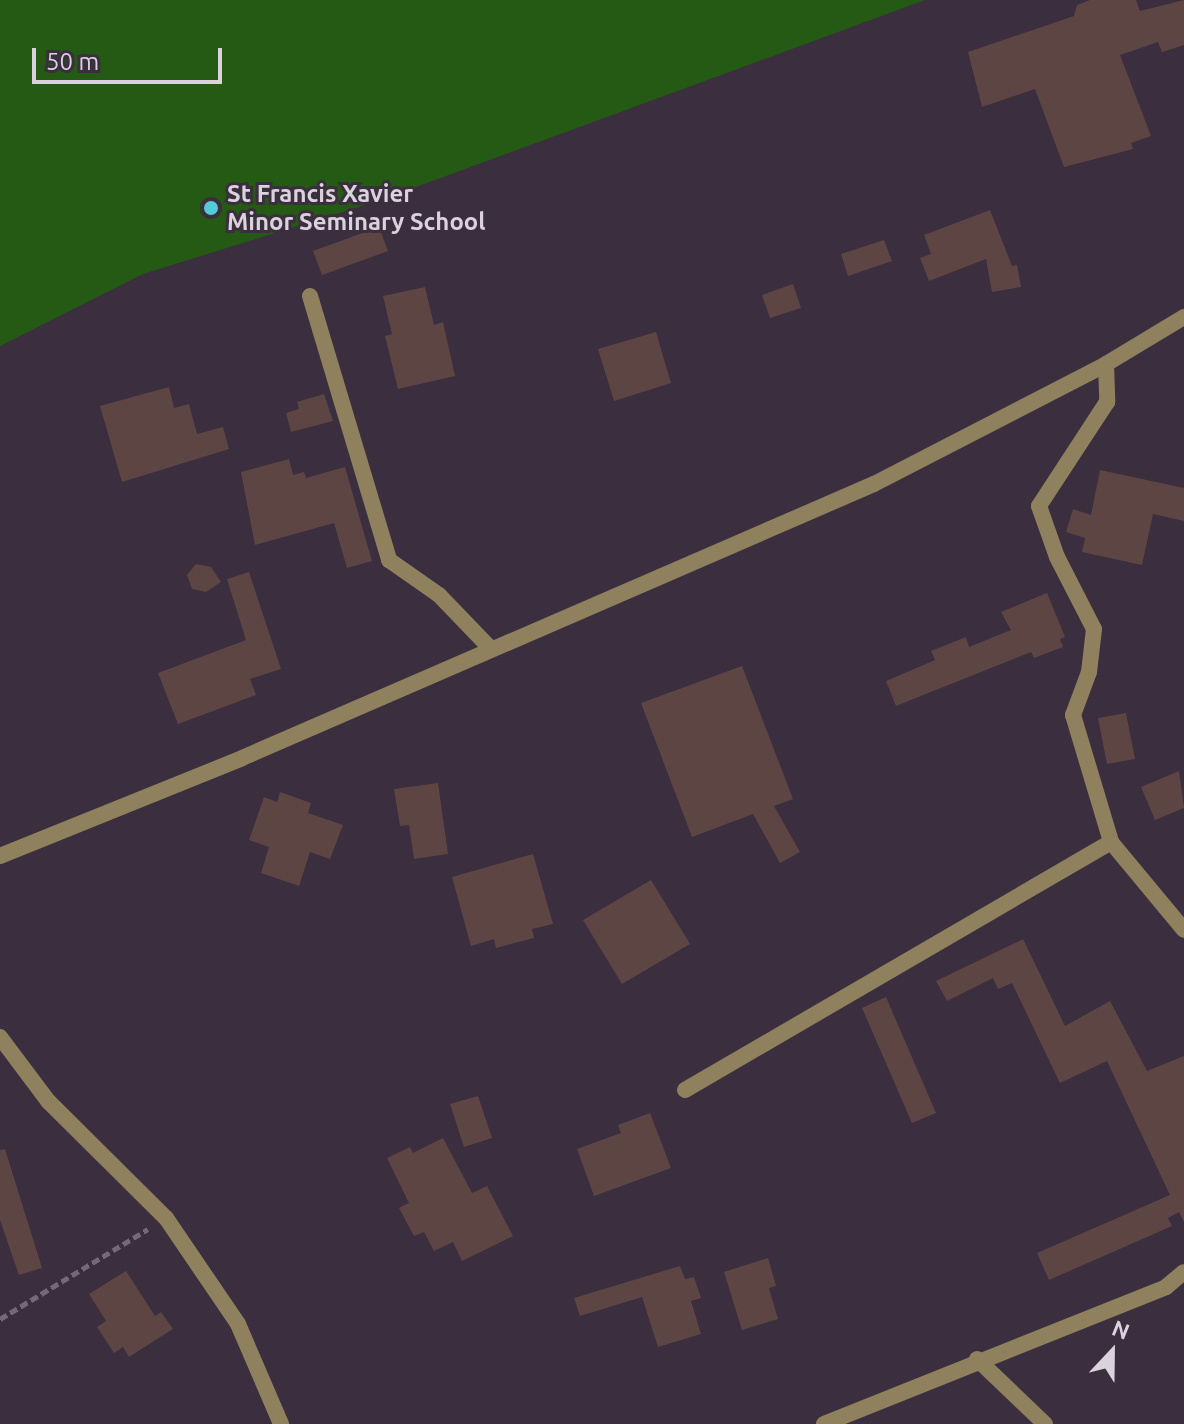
<!DOCTYPE html>
<html>
<head>
<meta charset="utf-8">
<style>
  body { margin:0 }
  #map { position:relative; width:1184px; height:1424px; overflow:hidden; background:#3b2e3e; font-family:Ubuntu,sans-serif }
  div>[style] { position:absolute }
  .green>* { inset:0; background:#245a14 }
  .building>* { inset:0; background:#5d4544 }
  .path>* { height:5px; margin-top:-2.5px; transform-origin:0; background:repeating-linear-gradient(90deg,#746977 0 8px,transparent 0 12px) }
  .minor>* { height:16px; margin:-8px; padding:0 8px; transform-origin:8px; border-radius:8px; background:#8f815d }
  .dots>* { width:22px; height:22px; translate:-50% -50%; box-sizing:border-box; border:4px solid #3b2e3e; border-radius:50% }
  span { translate:-50% -50%; white-space:nowrap; text-align:center; line-height:1.15; -webkit-text-stroke:6px #3b2e3e; paint-order:stroke }
  .poi-label { font-size:24px; color:#dad2dc; font-weight:700 }
  .left { translate:0 -50%; text-align:left }
  .north { position:absolute; left:1072px; top:1312px; width:80px; height:80px; -webkit-text-stroke:6px #3b2e3e; paint-order:stroke; rotate:22deg; font-size:22px; font-weight:700; line-height:32px; text-align:center; color:#dad2dc }
  .north::after { content:''; display:block; margin:auto; width:28px; height:36px; background:#dad2dc; clip-path:polygon(50% 0,100% 100%,50% 72%,0 100%) }
  .scale { position:absolute; left:32px; top:48px; width:190px; height:36px; box-sizing:border-box; border:4px solid #dad2dc; border-top:0; padding-left:10px; font-size:24px; line-height:28px; white-space:nowrap; color:#dad2dc; -webkit-text-stroke:6px #3b2e3e; paint-order:stroke }
</style>
</head>
<body>
<div id="map">
  <div class="green">
    <div style="clip-path:polygon(0 0,925px 0,378px 201px,143px 274px,0 346px)"></div>
  </div>
  <div class="building">
    <div style="clip-path:polygon(1090px 0,1136px 0,1140px 11px,1184px 0,1184px 45px,1162px 52px,1158px 42px,1120px 55px,1151px 136px,1131px 143px,1133px 149px,1064px 167px,1035px 89px,982px 107px,968px 52px,1074px 16px,1077px 5px)"></div>
    <div style="clip-path:polygon(990px 210px,1012px 266px,1017px 265px,1021px 287px,992px 292px,986px 259px,929px 281px,920px 258px,931px 254px,924px 235px)"></div>
    <div style="clip-path:polygon(379px 227px,388px 251px,322px 275px,313px 251px)"></div>
    <div style="clip-path:polygon(884px 240px,892px 261px,848px 276px,841px 254px)"></div>
    <div style="clip-path:polygon(793px 284px,801px 308px,770px 318px,762px 295px)"></div>
    <div style="clip-path:polygon(425px 287px,434px 325px,443px 322px,455px 376px,398px 389px,385px 336px,392px 334px,383px 296px)"></div>
    <div style="clip-path:polygon(656px 332px,671px 383px,614px 401px,598px 349px)"></div>
    <div style="clip-path:polygon(169px 387px,174px 408px,189px 404px,197px 434px,223px 427px,229px 449px,122px 482px,100px 406px)"></div>
    <div style="clip-path:polygon(324px 394px,333px 421px,291px 432px,286px 413px,299px 409px,297px 402px)"></div>
    <div style="clip-path:polygon(289px 459px,293px 475px,304px 472px,306px 478px,345px 467px,372px 561px,347px 568px,334px 523px,255px 545px,241px 472px)"></div>
    <div style="clip-path:polygon(1100px 470px,1184px 488px,1184px 521px,1153px 514px,1142px 565px,1082px 552px,1085px 538px,1066px 532px,1073px 509px,1091px 515px)"></div>
    <div style="clip-path:polygon(196px 564px,211px 567px,221px 582px,206px 592px,192px 589px,187px 575px)"></div>
    <div style="clip-path:polygon(249px 572px,281px 669px,250px 679px,256px 695px,178px 724px,158px 673px,246px 640px,227px 579px)"></div>
    <div style="clip-path:polygon(1047px 593px,1065px 637px,1060px 639px,1063px 647px,1034px 658px,1031px 652px,896px 706px,886px 681px,935px 660px,931px 651px,966px 637px,969px 647px,1011px 630px,1001px 612px)"></div>
    <div style="clip-path:polygon(742px 666px,793px 799px,774px 806px,800px 852px,780px 863px,753px 814px,692px 837px,641px 703px)"></div>
    <div style="clip-path:polygon(1126px 713px,1135px 759px,1107px 764px,1098px 718px)"></div>
    <div style="clip-path:polygon(1179px 771px,1184px 808px,1155px 820px,1141px 787px)"></div>
    <div style="clip-path:polygon(438px 783px,448px 854px,414px 859px,409px 825px,400px 826px,394px 789px)"></div>
    <div style="clip-path:polygon(280px 792px,311px 803px,308px 813px,343px 825px,330px 859px,310px 852px,299px 886px,261px 873px,269px 847px,249px 840px,264px 797px,277px 802px)"></div>
    <div style="clip-path:polygon(533px 854px,553px 924px,532px 929px,534px 938px,496px 948px,494px 939px,471px 946px,452px 877px)"></div>
    <div style="clip-path:polygon(651px 880px,690px 944px,622px 984px,583px 920px)"></div>
    <div style="clip-path:polygon(1023px 939px,1065px 1026px,1110px 1001px,1147px 1071px,1184px 1056px,1184px 1222px,1179px 1212px,1168px 1218px,1172px 1226px,1049px 1280px,1037px 1253px,1170px 1195px,1107px 1061px,1060px 1083px,1012px 983px,998px 989px,993px 978px,947px 1001px,936px 981px)"></div>
    <div style="clip-path:polygon(886px 997px,936px 1113px,912px 1123px,862px 1008px)"></div>
    <div style="clip-path:polygon(478px 1096px,492px 1138px,464px 1147px,450px 1104px)"></div>
    <div style="clip-path:polygon(650px 1113px,671px 1168px,594px 1196px,577px 1149px,621px 1133px,618px 1125px)"></div>
    <div style="clip-path:polygon(443px 1138px,472px 1193px,487px 1186px,513px 1236px,462px 1261px,453px 1242px,434px 1251px,424px 1232px,414px 1236px,399px 1208px,409px 1203px,387px 1158px,410px 1147px,413px 1153px)"></div>
    <div style="clip-path:polygon(5px 1149px,42px 1268px,19px 1275px,0 1220px,0 1150px)"></div>
    <div style="clip-path:polygon(768px 1258px,776px 1286px,769px 1288px,778px 1319px,742px 1330px,724px 1272px)"></div>
    <div style="clip-path:polygon(680px 1266px,685px 1279px,694px 1277px,701px 1298px,691px 1301px,701px 1334px,658px 1347px,642px 1297px,580px 1316px,574px 1298px)"></div>
    <div style="clip-path:polygon(126px 1271px,155px 1316px,161px 1312px,173px 1329px,129px 1357px,123px 1347px,114px 1353px,97px 1327px,106px 1321px,89px 1294px)"></div>
  </div>
  <div class="path">
    <div style="left:0;top:1319px;width:173px;rotate:-31.3deg"></div>
  </div>
  <div class="minor">
    <div style="left:310px;top:296px;width:276px;rotate:73.3deg"></div>
    <div style="left:389px;top:560px;width:61px;rotate:35deg"></div>
    <div style="left:439px;top:595px;width:74px;rotate:46.1deg"></div>
    <div style="left:1106px;top:364px;width:38px;rotate:88deg"></div>
    <div style="left:1107px;top:402px;width:124px;rotate:123.2deg"></div>
    <div style="left:1039px;top:506px;width:54px;rotate:70.6deg"></div>
    <div style="left:1057px;top:557px;width:81px;rotate:62.8deg"></div>
    <div style="left:1094px;top:629px;width:43px;rotate:96.6deg"></div>
    <div style="left:1089px;top:672px;width:46px;rotate:110.4deg"></div>
    <div style="left:1073px;top:715px;width:133px;rotate:73.3deg"></div>
    <div style="left:1111px;top:842px;width:114px;rotate:50.3deg"></div>
    <div style="left:0;top:856px;width:261px;rotate:-22deg"></div>
    <div style="left:242px;top:758px;width:689px;rotate:-23.44deg"></div>
    <div style="left:874px;top:484px;width:261px;rotate:-27.3deg"></div>
    <div style="left:1106px;top:364px;width:91px;rotate:-31.1deg"></div>
    <div style="left:0;top:1037px;width:80px;rotate:53.1deg"></div>
    <div style="left:48px;top:1101px;width:166px;rotate:44.8deg"></div>
    <div style="left:166px;top:1218px;width:128px;rotate:55.8deg"></div>
    <div style="left:238px;top:1324px;width:109px;rotate:66.7deg"></div>
    <div style="left:685px;top:1090px;width:493px;rotate:-30.2deg"></div>
    <div style="left:977px;top:1359px;width:94px;rotate:43.7deg"></div>
    <div style="left:824px;top:1424px;width:368px;rotate:-21.8deg"></div>
    <div style="left:1166px;top:1287px;width:23px;rotate:-40deg"></div>
  </div>
  <div class="dots">
    <div style="left:211px;top:208px;background:#52cbd7"></div>
  </div>
  <div class="poi-label">
    <span class="left" style="left:227px;top:208px">St Francis Xavier<br>Minor Seminary School</span>
  </div>
  <div class="north">N</div>
  <div class="scale">50 m</div>
</div>
</body>
</html>
